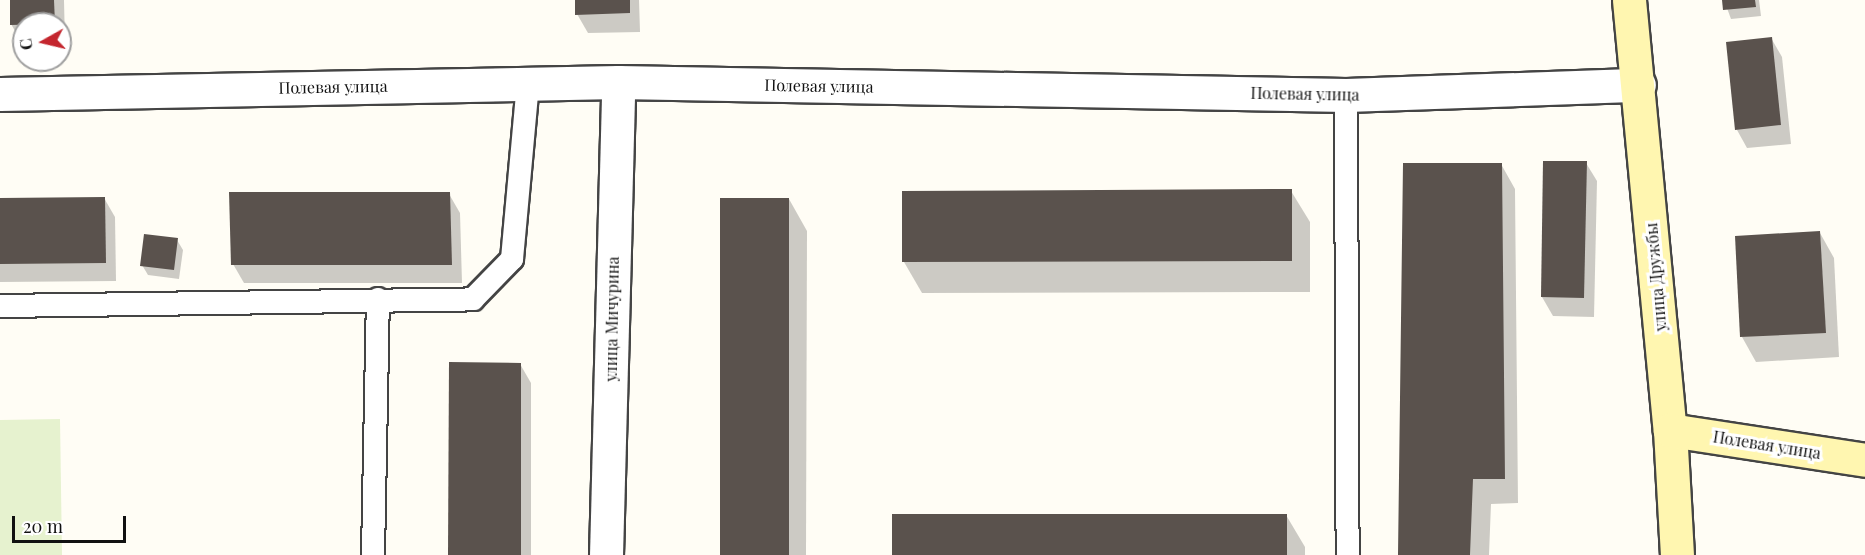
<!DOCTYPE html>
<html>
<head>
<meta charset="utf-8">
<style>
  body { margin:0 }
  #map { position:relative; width:1865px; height:555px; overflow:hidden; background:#fffdf5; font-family:"Playfair Display",serif }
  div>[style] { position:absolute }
  .pitch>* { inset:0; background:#e6f2cf }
  .shadow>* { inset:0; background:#0003 }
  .building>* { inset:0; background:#5a524d }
  .roads { filter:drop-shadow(2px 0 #444) drop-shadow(-2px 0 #444) drop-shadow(0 2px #444) drop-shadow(0 -2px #444) }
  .lane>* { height:22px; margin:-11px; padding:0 11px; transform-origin:11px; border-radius:11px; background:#fff }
  .street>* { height:33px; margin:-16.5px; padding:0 16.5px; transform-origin:16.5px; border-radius:16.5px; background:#fff }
  .secondary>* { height:33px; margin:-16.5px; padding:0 16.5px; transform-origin:16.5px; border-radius:16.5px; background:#fff6b0 }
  span { translate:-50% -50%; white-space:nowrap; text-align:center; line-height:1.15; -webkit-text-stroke:6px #fff; paint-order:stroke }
  .street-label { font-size:16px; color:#111 }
  .north { position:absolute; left:12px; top:12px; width:60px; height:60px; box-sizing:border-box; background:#fff; border:2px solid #a0a0a0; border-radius:50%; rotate:262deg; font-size:16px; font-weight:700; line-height:24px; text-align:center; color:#111 }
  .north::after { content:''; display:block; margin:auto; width:21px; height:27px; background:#c4262e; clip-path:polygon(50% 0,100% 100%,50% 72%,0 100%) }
  .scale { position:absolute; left:12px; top:516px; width:114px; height:27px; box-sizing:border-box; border:3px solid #111; border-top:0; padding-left:8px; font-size:18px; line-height:21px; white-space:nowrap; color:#111; -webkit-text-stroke:4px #fff; paint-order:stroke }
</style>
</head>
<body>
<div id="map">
  <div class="pitch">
    <div style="clip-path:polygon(60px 419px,62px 555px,0 555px,0 420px)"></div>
  </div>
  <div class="shadow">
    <div style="clip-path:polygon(11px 0,64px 0,65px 43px,60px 43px,60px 24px,24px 24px,22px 43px,11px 24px)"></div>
    <div style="clip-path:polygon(577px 0,639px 0,640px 32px,588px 33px,577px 14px)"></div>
    <div style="clip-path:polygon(1724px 0,1759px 0,1761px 16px,1731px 19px)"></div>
    <div style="clip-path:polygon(1771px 38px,1782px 57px,1791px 144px,1747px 148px,1737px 130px)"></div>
    <div style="clip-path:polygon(1544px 162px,1586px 163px,1597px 181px,1594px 317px,1553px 316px,1542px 297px)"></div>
    <div style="clip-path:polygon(1501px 164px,1515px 189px,1518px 503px,1491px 504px,1489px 555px,1399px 555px)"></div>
    <div style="clip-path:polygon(1291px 191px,1310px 222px,1310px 292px,922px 293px,904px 262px)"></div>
    <div style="clip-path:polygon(449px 194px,460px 213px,462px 283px,244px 283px,233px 264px)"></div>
    <div style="clip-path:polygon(104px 198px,115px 217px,116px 281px,0 282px,0 199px)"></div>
    <div style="clip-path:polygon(789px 199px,807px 231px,806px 555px,721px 555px)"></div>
    <div style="clip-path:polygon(1820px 233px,1834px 258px,1839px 357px,1756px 362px,1742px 337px)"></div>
    <div style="clip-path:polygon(177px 240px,183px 250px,179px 279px,148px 275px,142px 265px)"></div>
    <div style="clip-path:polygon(520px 364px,531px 383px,531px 555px,450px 555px)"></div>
    <div style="clip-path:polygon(1286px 515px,1305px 547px,1305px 555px,893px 555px)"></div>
  </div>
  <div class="building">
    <div style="clip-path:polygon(10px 0,54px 0,55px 24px,10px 25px)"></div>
    <div style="clip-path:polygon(575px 0,630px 0,630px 13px,575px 15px)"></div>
    <div style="clip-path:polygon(1722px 0,1755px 0,1756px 7px,1723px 10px)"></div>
    <div style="clip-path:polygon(1772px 37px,1781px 125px,1735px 130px,1726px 42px)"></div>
    <div style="clip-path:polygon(1543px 161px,1587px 161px,1584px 298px,1541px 297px)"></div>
    <div style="clip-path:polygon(1403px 163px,1502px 163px,1505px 479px,1473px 479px,1470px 555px,1398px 555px)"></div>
    <div style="clip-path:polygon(1292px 189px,1292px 261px,902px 262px,902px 191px)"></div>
    <div style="clip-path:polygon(229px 192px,450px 192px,452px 265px,231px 265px)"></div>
    <div style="clip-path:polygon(105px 197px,106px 263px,0 264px,0 198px)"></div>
    <div style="clip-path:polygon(720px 198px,789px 198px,789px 555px,720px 555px)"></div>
    <div style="clip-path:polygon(1820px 231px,1826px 333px,1740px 337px,1735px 236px)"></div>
    <div style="clip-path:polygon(144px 234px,178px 238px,174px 270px,140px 266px)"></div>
    <div style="clip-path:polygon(449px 362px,521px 363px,521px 555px,448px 555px)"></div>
    <div style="clip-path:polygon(892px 514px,1287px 514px,1287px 555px,892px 555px)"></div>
  </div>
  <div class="roads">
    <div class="lane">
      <div style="left:1346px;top:95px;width:460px;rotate:89.8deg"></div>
      <div style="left:0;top:306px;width:473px;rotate:-0.8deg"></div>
      <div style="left:473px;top:299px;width:56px;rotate:-45.7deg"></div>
      <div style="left:512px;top:259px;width:177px;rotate:-84.8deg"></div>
      <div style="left:373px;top:555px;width:256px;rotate:-88.9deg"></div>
    </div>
    <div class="street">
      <div style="left:0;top:94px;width:618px;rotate:-1.11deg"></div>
      <div style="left:618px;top:82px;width:728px;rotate:1.02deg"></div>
      <div style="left:1346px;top:95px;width:293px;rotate:-2deg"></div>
      <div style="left:606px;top:555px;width:473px;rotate:-88.5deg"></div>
    </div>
    <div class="secondary">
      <div style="left:1629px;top:0;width:432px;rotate:84.6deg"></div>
      <div style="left:1670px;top:430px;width:125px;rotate:86.8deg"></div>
      <div style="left:1670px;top:430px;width:197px;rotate:8.7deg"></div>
    </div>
  </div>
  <div class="street-label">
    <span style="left:819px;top:86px;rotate:1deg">Полевая улица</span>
    <span style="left:333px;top:87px;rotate:-1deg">Полевая улица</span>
    <span style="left:1305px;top:94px;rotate:1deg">Полевая улица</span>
    <span style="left:1656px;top:277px;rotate:-95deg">улица Дружбы</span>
    <span style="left:612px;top:319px;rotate:-89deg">улица Мичурина</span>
    <span style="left:1767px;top:445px;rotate:9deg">Полевая улица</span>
  </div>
  <div class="north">С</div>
  <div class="scale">20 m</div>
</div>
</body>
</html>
